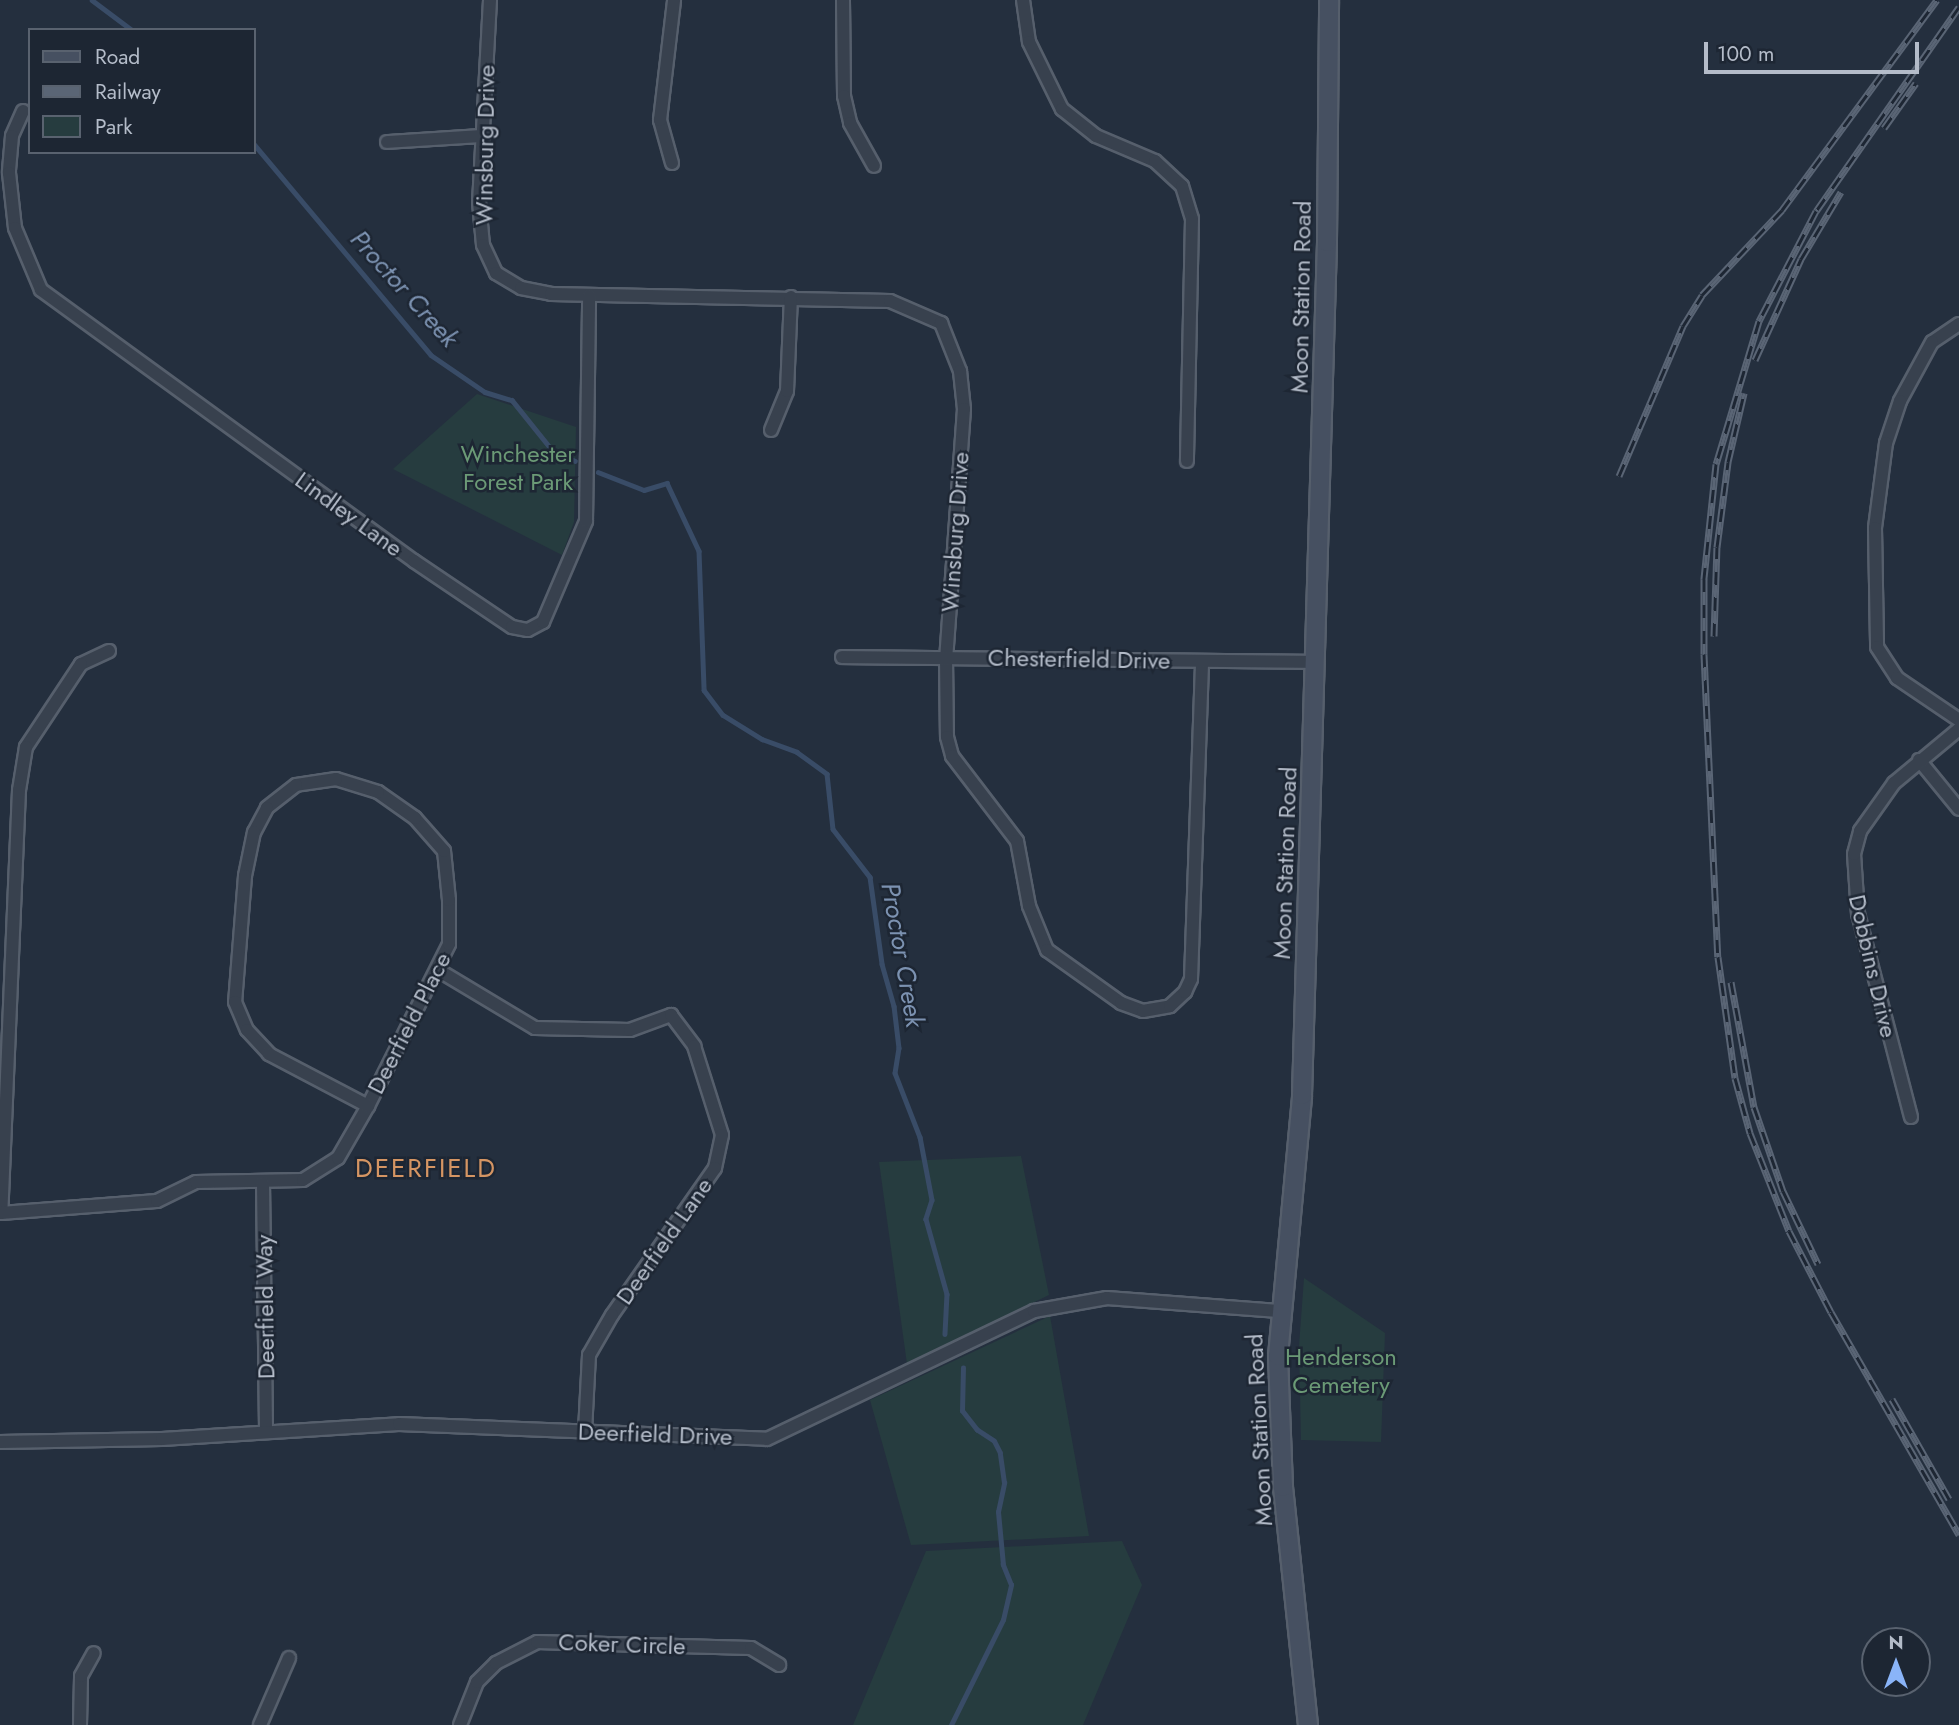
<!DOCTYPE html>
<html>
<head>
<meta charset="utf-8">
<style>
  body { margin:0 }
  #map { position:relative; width:1959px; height:1725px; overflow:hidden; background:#242f3e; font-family:Jost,sans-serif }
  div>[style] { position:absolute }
  .green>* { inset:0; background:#263c3f }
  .stream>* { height:4.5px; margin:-2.25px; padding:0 2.25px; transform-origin:2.25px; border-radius:2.25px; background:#394c67 }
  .roads { filter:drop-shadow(2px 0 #565f6c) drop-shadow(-2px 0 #565f6c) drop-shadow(0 2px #565f6c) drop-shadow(0 -2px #565f6c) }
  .street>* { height:12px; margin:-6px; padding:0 6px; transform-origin:6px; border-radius:6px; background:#38414e }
  .secondary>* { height:18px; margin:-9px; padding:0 9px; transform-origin:9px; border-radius:9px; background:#465061 }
  .rail>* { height:7px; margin-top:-3.5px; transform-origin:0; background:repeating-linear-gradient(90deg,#1d2633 0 13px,#5a6575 0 26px); box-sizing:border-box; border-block:2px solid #5a6575 }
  span { translate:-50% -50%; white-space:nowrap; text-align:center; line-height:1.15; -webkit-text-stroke:5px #1d2633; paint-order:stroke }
  .street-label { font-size:24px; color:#b4bcc9 }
  .park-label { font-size:24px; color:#6b9a76 }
  .water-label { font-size:26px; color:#7c92b1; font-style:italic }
  .neighbourhood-label { font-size:26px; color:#d59563; letter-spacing:2px }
  .legend { position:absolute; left:28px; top:28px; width:228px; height:126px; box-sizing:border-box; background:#1d2633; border:2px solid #59626f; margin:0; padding:9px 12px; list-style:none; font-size:21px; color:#b4bcc9 }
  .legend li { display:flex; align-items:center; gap:14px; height:35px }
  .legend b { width:35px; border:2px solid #59626f }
  .north { position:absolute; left:1861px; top:1627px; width:70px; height:70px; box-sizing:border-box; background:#1d2633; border:2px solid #59626f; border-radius:50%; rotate:0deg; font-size:19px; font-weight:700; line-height:28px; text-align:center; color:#b4bcc9 }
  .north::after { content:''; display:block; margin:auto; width:24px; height:32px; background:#8ab4f8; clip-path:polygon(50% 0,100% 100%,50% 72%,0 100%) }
  .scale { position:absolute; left:1704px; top:42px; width:215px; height:32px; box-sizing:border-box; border:4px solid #b4bcc9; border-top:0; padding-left:9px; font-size:21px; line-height:24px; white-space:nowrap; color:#b4bcc9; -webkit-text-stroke:5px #1d2633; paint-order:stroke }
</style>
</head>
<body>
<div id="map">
  <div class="green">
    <div style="clip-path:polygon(477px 394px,576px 427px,574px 522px,562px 555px,393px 469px)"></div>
    <div style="clip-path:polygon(1021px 1156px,1049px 1295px,907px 1364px,879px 1162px)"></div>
    <div style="clip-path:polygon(1304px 1278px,1385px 1333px,1381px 1442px,1301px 1440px,1299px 1346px)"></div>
    <div style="clip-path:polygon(1050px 1316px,1089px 1536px,911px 1545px,870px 1400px)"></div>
    <div style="clip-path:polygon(1122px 1541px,1142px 1585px,1083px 1725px,853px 1725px,926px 1551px)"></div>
  </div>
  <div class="stream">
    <div style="left:92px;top:0;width:50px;rotate:36.9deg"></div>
    <div style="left:254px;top:144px;width:275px;rotate:50deg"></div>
    <div style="left:431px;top:355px;width:65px;rotate:34.4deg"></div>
    <div style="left:485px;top:392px;width:28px;rotate:17deg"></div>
    <div style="left:512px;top:400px;width:65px;rotate:51.2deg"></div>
    <div style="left:553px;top:451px;width:24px;rotate:24deg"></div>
    <div style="left:598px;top:472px;width:49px;rotate:21.4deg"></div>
    <div style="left:644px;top:490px;width:24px;rotate:-17deg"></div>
    <div style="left:667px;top:483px;width:75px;rotate:64.8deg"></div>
    <div style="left:699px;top:551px;width:139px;rotate:87.9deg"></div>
    <div style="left:704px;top:690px;width:31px;rotate:53deg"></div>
    <div style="left:723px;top:715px;width:46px;rotate:31.6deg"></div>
    <div style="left:762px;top:739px;width:37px;rotate:20deg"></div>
    <div style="left:797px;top:752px;width:37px;rotate:36deg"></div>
    <div style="left:827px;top:774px;width:55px;rotate:83.8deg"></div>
    <div style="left:833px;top:829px;width:61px;rotate:52.4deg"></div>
    <div style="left:870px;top:877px;width:88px;rotate:82.1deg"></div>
    <div style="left:882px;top:964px;width:44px;rotate:74.1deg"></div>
    <div style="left:894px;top:1006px;width:42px;rotate:83.2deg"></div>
    <div style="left:899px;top:1048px;width:25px;rotate:99deg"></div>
    <div style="left:895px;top:1073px;width:69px;rotate:68.7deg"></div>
    <div style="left:920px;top:1137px;width:64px;rotate:79.2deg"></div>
    <div style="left:932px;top:1200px;width:20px;rotate:108deg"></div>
    <div style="left:926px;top:1219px;width:78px;rotate:74.4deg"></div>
    <div style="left:947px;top:1294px;width:40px;rotate:92.9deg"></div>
    <div style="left:951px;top:1725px;width:117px;rotate:-63.7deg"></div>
    <div style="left:1003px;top:1620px;width:36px;rotate:-77deg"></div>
    <div style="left:1011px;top:1585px;width:22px;rotate:-112deg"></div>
    <div style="left:1003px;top:1565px;width:53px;rotate:-95.4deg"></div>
    <div style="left:998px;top:1512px;width:30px;rotate:-78deg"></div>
    <div style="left:1004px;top:1483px;width:30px;rotate:-98deg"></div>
    <div style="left:1000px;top:1453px;width:13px;rotate:-117deg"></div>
    <div style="left:994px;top:1441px;width:20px;rotate:-147deg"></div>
    <div style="left:977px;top:1430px;width:24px;rotate:-128deg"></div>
    <div style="left:962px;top:1411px;width:43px;rotate:-88.7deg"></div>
  </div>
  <div class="roads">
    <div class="street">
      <div style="left:490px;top:0;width:202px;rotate:93.1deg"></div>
      <div style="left:479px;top:202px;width:43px;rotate:84.7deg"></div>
      <div style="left:483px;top:245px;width:31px;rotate:65deg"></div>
      <div style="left:496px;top:273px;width:29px;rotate:31deg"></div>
      <div style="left:521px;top:288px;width:31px;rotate:11deg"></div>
      <div style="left:551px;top:294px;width:339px;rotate:1.2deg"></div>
      <div style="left:890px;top:301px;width:56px;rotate:23.3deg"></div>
      <div style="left:941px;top:323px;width:52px;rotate:68.4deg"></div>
      <div style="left:960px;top:371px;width:38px;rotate:84deg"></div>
      <div style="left:964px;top:409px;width:250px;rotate:94.1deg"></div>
      <div style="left:946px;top:658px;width:79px;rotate:89.3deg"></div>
      <div style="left:947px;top:737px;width:20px;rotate:75deg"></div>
      <div style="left:952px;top:756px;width:107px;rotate:52.6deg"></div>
      <div style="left:1017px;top:841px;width:66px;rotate:79.5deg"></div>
      <div style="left:1029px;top:906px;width:48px;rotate:67.8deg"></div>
      <div style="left:1047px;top:950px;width:91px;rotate:35.6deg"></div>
      <div style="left:1121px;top:1003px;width:23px;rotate:20deg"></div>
      <div style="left:1143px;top:1011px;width:27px;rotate:-10deg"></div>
      <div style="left:1170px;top:1006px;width:21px;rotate:-43deg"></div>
      <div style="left:1185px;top:992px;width:14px;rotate:-65deg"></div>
      <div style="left:1191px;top:979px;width:318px;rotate:-88deg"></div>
      <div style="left:843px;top:0;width:96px;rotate:89.4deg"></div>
      <div style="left:844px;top:96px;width:28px;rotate:77deg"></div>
      <div style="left:850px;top:123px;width:49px;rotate:60.8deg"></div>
      <div style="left:1023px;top:0;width:42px;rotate:81.9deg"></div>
      <div style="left:1029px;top:42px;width:75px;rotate:63.8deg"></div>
      <div style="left:1062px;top:109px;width:43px;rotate:38.5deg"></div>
      <div style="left:1096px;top:136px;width:64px;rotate:23deg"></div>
      <div style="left:1155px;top:161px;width:37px;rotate:43deg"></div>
      <div style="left:1182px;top:186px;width:34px;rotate:73deg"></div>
      <div style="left:1192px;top:219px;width:242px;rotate:91.2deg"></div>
      <div style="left:23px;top:111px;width:27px;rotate:114deg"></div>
      <div style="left:12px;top:136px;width:37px;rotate:95deg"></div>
      <div style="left:9px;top:173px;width:55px;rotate:83.8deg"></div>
      <div style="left:15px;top:228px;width:67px;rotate:67.2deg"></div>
      <div style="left:41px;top:290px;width:461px;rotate:36deg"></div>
      <div style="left:414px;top:561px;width:118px;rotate:34deg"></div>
      <div style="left:512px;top:627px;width:16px;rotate:11deg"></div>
      <div style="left:528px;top:630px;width:17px;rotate:-28deg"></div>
      <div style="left:543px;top:622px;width:110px;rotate:-66.9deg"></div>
      <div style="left:586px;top:521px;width:226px;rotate:-89.2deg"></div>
      <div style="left:387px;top:142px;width:96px;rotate:-3.6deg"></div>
      <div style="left:672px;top:163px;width:45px;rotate:-105.6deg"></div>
      <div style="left:660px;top:120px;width:121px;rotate:-83.3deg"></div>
      <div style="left:1959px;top:324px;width:32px;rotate:146deg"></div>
      <div style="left:1932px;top:342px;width:67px;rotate:118.5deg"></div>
      <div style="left:1900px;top:401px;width:44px;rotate:108.4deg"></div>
      <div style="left:1886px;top:443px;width:86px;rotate:97.4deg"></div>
      <div style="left:1875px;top:528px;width:119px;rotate:89deg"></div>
      <div style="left:1877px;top:647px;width:37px;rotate:57deg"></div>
      <div style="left:1897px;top:678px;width:75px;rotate:34.1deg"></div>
      <div style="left:771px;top:430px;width:42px;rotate:-67.7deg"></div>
      <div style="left:787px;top:391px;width:94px;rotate:-87.6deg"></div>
      <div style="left:109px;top:651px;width:31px;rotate:155deg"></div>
      <div style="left:81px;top:664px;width:100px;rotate:123.5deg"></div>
      <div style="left:26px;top:747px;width:44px;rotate:99.2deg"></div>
      <div style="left:19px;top:790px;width:423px;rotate:92.4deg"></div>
      <div style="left:1px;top:1213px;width:156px;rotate:-4.4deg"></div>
      <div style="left:157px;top:1201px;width:43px;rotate:-26deg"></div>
      <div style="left:196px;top:1182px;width:107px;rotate:-1.1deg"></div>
      <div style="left:303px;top:1180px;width:41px;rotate:-32.2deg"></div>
      <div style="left:338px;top:1158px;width:60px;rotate:-60deg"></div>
      <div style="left:368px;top:1106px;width:181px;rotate:-63.4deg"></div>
      <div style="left:449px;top:944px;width:44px;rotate:-90deg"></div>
      <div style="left:449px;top:900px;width:49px;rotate:-95.8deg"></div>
      <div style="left:444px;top:851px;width:44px;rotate:-131.3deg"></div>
      <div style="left:415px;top:818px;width:45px;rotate:-144.9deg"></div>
      <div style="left:378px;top:792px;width:44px;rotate:-162.8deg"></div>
      <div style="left:336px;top:779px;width:40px;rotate:171.5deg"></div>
      <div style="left:296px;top:785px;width:37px;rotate:142deg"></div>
      <div style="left:267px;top:808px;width:27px;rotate:118deg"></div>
      <div style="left:254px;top:832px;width:45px;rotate:101.6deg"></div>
      <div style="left:245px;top:876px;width:126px;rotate:94.5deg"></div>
      <div style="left:235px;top:1002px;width:30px;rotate:67deg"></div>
      <div style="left:247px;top:1030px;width:33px;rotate:47deg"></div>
      <div style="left:269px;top:1054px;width:112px;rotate:27.7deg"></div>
      <div style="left:842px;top:657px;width:475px;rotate:0.6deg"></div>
      <div style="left:1919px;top:760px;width:63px;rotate:50.8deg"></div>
      <div style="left:438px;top:970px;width:113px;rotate:30.9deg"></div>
      <div style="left:535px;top:1028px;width:95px;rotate:1.2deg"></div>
      <div style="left:630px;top:1030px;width:44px;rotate:-20.1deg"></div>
      <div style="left:671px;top:1015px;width:39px;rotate:53deg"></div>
      <div style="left:694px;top:1046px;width:93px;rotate:72.5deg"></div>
      <div style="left:722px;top:1135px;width:34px;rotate:102deg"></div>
      <div style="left:715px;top:1168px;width:179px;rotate:125deg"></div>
      <div style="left:612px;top:1315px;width:46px;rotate:119.9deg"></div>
      <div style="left:589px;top:1355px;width:76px;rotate:93deg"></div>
      <div style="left:1911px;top:1117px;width:210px;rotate:-104.6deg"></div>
      <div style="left:1858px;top:914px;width:60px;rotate:-93.8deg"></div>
      <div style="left:1854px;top:854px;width:24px;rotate:-75deg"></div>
      <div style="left:1860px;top:831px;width:59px;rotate:-54.7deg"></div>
      <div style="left:1894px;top:783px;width:85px;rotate:-39.7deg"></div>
      <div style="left:263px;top:1183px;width:248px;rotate:89.3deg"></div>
      <div style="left:0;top:1442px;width:162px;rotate:-1.1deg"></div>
      <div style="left:162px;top:1439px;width:237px;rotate:-3.6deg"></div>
      <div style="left:399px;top:1424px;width:368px;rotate:2.3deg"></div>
      <div style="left:767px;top:1439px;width:296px;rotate:-25.6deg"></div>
      <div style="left:1034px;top:1311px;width:74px;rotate:-10.1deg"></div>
      <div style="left:1107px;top:1298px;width:172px;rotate:4.3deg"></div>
      <div style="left:80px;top:1725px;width:49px;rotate:-88.8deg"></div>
      <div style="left:81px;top:1676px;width:26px;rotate:-61deg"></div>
      <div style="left:260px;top:1725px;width:73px;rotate:-66.6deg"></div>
      <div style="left:460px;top:1725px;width:46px;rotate:-68.4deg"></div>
      <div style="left:477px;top:1682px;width:27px;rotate:-45deg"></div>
      <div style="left:496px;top:1663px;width:46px;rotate:-27.1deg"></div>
      <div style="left:537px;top:1642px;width:214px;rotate:1.6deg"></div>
      <div style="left:751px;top:1648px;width:33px;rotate:31deg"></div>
    </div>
    <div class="secondary">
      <div style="left:1308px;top:1725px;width:239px;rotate:-96deg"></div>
      <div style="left:1283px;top:1487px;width:131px;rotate:-92.2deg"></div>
      <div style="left:1278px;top:1356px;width:262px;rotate:-84.7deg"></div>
      <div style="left:1302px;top:1095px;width:853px;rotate:-88.32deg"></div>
      <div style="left:1327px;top:242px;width:242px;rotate:-89.5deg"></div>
    </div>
  </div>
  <div class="rail">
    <div style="left:1959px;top:7px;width:249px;rotate:125deg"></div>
    <div style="left:1816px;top:211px;width:124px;rotate:117.4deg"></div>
    <div style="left:1759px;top:321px;width:149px;rotate:106.7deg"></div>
    <div style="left:1716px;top:464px;width:116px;rotate:96deg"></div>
    <div style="left:1704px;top:579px;width:75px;rotate:90deg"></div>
    <div style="left:1704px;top:654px;width:303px;rotate:87.4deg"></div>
    <div style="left:1718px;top:957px;width:122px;rotate:82deg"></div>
    <div style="left:1735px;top:1078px;width:57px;rotate:74.7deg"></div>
    <div style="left:1750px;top:1133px;width:105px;rotate:68.3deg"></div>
    <div style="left:1789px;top:1231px;width:91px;rotate:62.6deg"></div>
    <div style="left:1831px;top:1312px;width:257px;rotate:60.1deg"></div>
    <div style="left:1884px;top:128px;width:55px;rotate:-54.6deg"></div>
    <div style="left:1755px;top:360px;width:111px;rotate:-65.5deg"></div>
    <div style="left:1801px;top:259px;width:78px;rotate:-59.2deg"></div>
    <div style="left:1619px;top:476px;width:163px;rotate:-66.9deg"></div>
    <div style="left:1683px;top:326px;width:36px;rotate:-58deg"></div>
    <div style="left:1702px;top:295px;width:117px;rotate:-46.7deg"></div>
    <div style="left:1782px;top:210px;width:261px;rotate:-53.6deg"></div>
    <div style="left:1714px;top:636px;width:89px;rotate:-88.1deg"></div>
    <div style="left:1717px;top:547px;width:86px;rotate:-82.6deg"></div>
    <div style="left:1728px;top:462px;width:71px;rotate:-76.9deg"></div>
    <div style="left:1731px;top:982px;width:127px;rotate:79.6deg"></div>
    <div style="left:1754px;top:1107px;width:89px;rotate:71deg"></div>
    <div style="left:1783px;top:1191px;width:81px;rotate:64.4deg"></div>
    <div style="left:1892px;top:1399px;width:115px;rotate:60.3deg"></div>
  </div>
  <div class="street-label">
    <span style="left:485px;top:145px;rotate:-89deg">Winsburg Drive</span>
    <span style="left:1301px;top:297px;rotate:-89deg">Moon Station Road</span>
    <span style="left:349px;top:514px;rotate:36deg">Lindley Lane</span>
    <span style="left:955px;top:532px;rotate:-86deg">Winsburg Drive</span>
    <span style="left:1079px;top:659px;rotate:1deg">Chesterfield Drive</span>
    <span style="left:1285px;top:863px;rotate:-88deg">Moon Station Road</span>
    <span style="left:1873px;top:966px;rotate:77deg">Dobbins Drive</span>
    <span style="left:409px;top:1023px;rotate:-63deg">Deerfield Place</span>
    <span style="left:664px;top:1241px;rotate:-55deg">Deerfield Lane</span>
    <span style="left:265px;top:1307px;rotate:-91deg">Deerfield Way</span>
    <span style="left:1259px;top:1430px;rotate:-93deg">Moon Station Road</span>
    <span style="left:655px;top:1434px;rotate:2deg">Deerfield Drive</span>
    <span style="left:622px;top:1644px;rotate:2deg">Coker Circle</span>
  </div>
  <div class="park-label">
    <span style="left:518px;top:468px">Winchester<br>Forest Park</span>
    <span style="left:1341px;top:1371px">Henderson<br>Cemetery</span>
  </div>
  <div class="water-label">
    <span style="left:404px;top:289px;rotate:48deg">Proctor Creek</span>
    <span style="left:902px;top:955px;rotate:80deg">Proctor Creek</span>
  </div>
  <div class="neighbourhood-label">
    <span style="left:426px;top:1169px">DEERFIELD</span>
  </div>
  <ul class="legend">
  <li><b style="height:9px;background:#465061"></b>Road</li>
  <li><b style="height:9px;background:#5a6575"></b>Railway</li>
  <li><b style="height:19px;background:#263c3f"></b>Park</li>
  </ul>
  <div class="north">N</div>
  <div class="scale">100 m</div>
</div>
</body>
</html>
